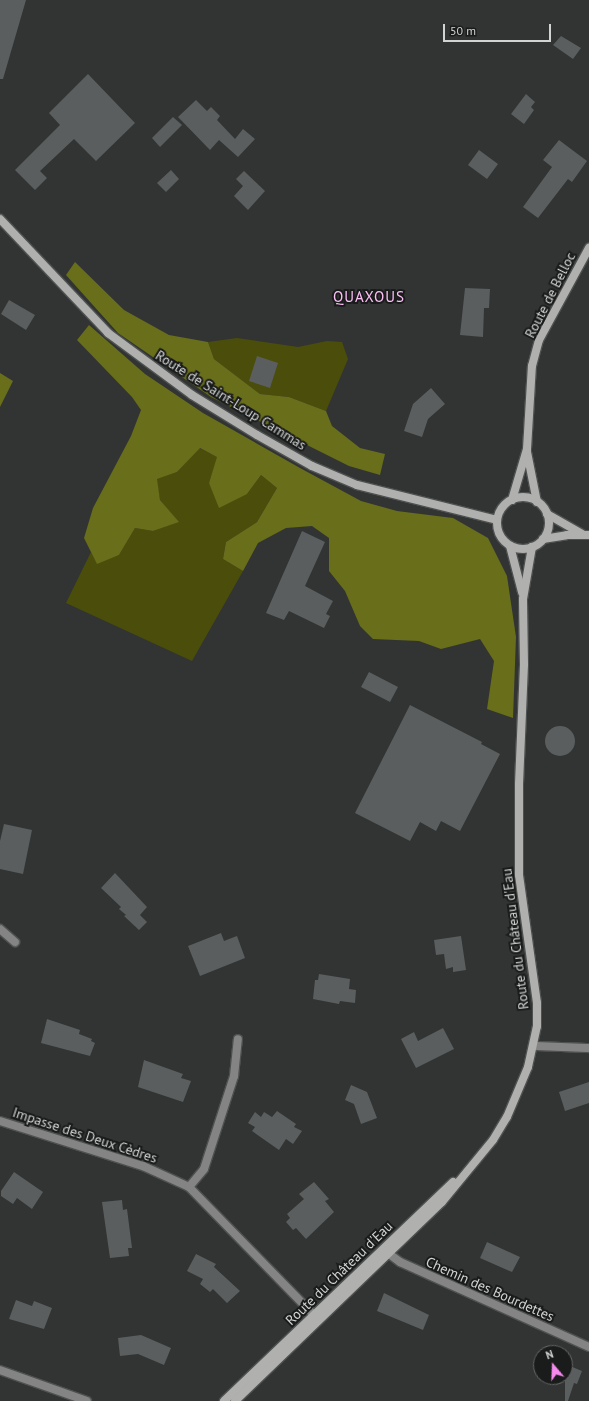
<!DOCTYPE html>
<html>
<head>
<meta charset="utf-8">
<style>
  body { margin:0 }
  #map { position:relative; width:589px; height:1401px; overflow:hidden; background:#313433; font-family:"PT Sans",sans-serif }
  div>[style] { position:absolute }
  .green>* { inset:0; background:#4a4e0a }
  .forest>* { inset:0; background:#686e1a }
  .building>* { inset:0; background:#5a5e5f }
  .round { border-radius:50% }
  .roads { filter:drop-shadow(1px 0 #4e5150) drop-shadow(-1px 0 #4e5150) drop-shadow(0 1px #4e5150) drop-shadow(0 -1px #4e5150) }
  .street>* { height:8px; margin:-4px; padding:0 4px; transform-origin:4px; border-radius:4px; background:#838483 }
  .secondary>* { height:8px; margin:-4px; padding:0 4px; transform-origin:4px; border-radius:4px; background:#b0b1af }
  .secondary>.ring { margin:-4px; padding:0; box-sizing:content-box; background:none; border:8px solid #b0b1af; border-radius:50% }
  span { translate:-50% -50%; white-space:nowrap; text-align:center; line-height:1.15; -webkit-text-stroke:4px #1a1b1b; paint-order:stroke }
  .street-label { font-size:14px; color:#d2d4d3 }
  .neighbourhood-label { font-size:15px; color:#fdc0f7; letter-spacing:1px }
  .north { position:absolute; left:533px; top:1345px; width:40px; height:40px; box-sizing:border-box; background:#1a1b1b; border:1px solid #646565; border-radius:50%; rotate:341deg; font-size:11px; font-weight:700; line-height:16px; text-align:center; color:#d2d4d3 }
  .north::after { content:''; display:block; margin:auto; width:14px; height:18px; background:#f589ee; clip-path:polygon(50% 0,100% 100%,50% 72%,0 100%) }
  .scale { position:absolute; left:443px; top:24px; width:108px; height:18px; box-sizing:border-box; border:2px solid #d2d4d3; border-top:0; padding-left:5px; font-size:12px; line-height:14px; white-space:nowrap; color:#d2d4d3; -webkit-text-stroke:3px #1a1b1b; paint-order:stroke }
</style>
</head>
<body>
<div id="map">
  <div class="green">
    <div style="clip-path:polygon(237px 338px,298px 347px,327px 341px,342px 342px,348px 359px,326px 411px,289px 397px,260px 394px,214px 359px,208px 342px)"></div>
    <div style="clip-path:polygon(199px 448px,218px 457px,209px 483px,247px 494px,261px 475px,277px 488px,257px 522px,226px 542px,223px 559px,243px 571px,192px 661px,66px 603px,91px 552px,97px 563px,119px 555px,135px 528px,153px 531px,178px 522px,160px 500px,156px 479px,177px 472px)"></div>
  </div>
  <div class="forest">
    <div style="clip-path:polygon(75px 262px,124px 310px,169px 335px,208px 342px,214px 359px,260px 394px,289px 397px,326px 411px,332px 426px,360px 448px,385px 454px,380px 475px,349px 466px,211px 397px,118px 333px,66px 275px)"></div>
    <div style="clip-path:polygon(89px 325px,145px 374px,203px 413px,300px 468px,361px 501px,397px 511px,453px 518px,488px 538px,507px 576px,516px 637px,513px 718px,487px 709px,494px 661px,480px 639px,441px 649px,419px 641px,373px 639px,360px 626px,345px 591px,329px 571px,329px 538px,312px 526px,286px 528px,258px 543px,243px 571px,223px 559px,226px 542px,257px 522px,277px 488px,261px 475px,247px 494px,219px 508px,209px 483px,217px 457px,200px 448px,177px 472px,157px 479px,160px 500px,179px 522px,153px 531px,135px 528px,119px 555px,97px 564px,84px 538px,93px 508px,131px 436px,141px 410px,132px 397px,77px 340px)"></div>
    <div style="clip-path:polygon(0 373px,13px 381px,0 407px)"></div>
  </div>
  <div class="building">
    <div style="clip-path:polygon(0 0,26px 0,3px 79px,0 79px)"></div>
    <div style="clip-path:polygon(561px 36px,581px 48px,573px 59px,553px 45px)"></div>
    <div style="clip-path:polygon(88px 74px,135px 123px,96px 161px,74px 139px,40px 171px,47px 178px,35px 190px,15px 170px,60px 125px,49px 113px)"></div>
    <div style="clip-path:polygon(526px 94px,535px 102px,531px 107px,534px 110px,524px 124px,511px 114px)"></div>
    <div style="clip-path:polygon(196px 100px,207px 111px,211px 107px,220px 116px,217px 120px,235px 139px,243px 129px,255px 139px,238px 157px,219px 140px,210px 150px,178px 117px)"></div>
    <div style="clip-path:polygon(173px 117px,182px 125px,160px 147px,152px 138px)"></div>
    <div style="clip-path:polygon(559px 140px,587px 161px,572px 182px,568px 179px,538px 218px,523px 207px,552px 167px,543px 160px)"></div>
    <div style="clip-path:polygon(479px 150px,498px 164px,487px 179px,468px 165px)"></div>
    <div style="clip-path:polygon(171px 170px,179px 179px,166px 192px,157px 183px)"></div>
    <div style="clip-path:polygon(244px 171px,265px 191px,248px 210px,234px 196px,243px 186px,236px 179px)"></div>
    <div style="clip-path:polygon(465px 288px,490px 289px,489px 308px,484px 308px,483px 337px,460px 335px)"></div>
    <div style="clip-path:polygon(9px 300px,35px 315px,26px 330px,1px 314px)"></div>
    <div style="clip-path:polygon(257px 356px,278px 363px,270px 388px,249px 381px)"></div>
    <div style="clip-path:polygon(431px 388px,445px 404px,428px 419px,422px 437px,404px 431px,413px 404px)"></div>
    <div style="clip-path:polygon(302px 531px,325px 542px,305px 586px,333px 601px,326px 614px,330px 616px,324px 628px,289px 611px,284px 620px,266px 613px)"></div>
    <div style="clip-path:polygon(369px 672px,398px 687px,390px 702px,361px 687px)"></div>
    <div style="clip-path:polygon(410px 705px,482px 742px,481px 744px,500px 754px,460px 831px,441px 821px,436px 831px,420px 822px,410px 841px,355px 813px)"></div>
    <div class="round" style="left:545px;top:726px;width:30px;height:30px"></div>
    <div style="clip-path:polygon(4px 824px,32px 830px,23px 874px,0 869px,0 841px)"></div>
    <div style="clip-path:polygon(115px 873px,147px 907px,140px 915px,147px 922px,139px 930px,124px 916px,126px 915px,119px 909px,121px 907px,101px 888px)"></div>
    <div style="clip-path:polygon(221px 933px,224px 941px,237px 936px,245px 958px,200px 976px,188px 946px)"></div>
    <div style="clip-path:polygon(461px 936px,466px 970px,453px 972px,453px 967px,446px 969px,444px 954px,436px 955px,434px 940px)"></div>
    <div style="clip-path:polygon(319px 974px,350px 979px,349px 989px,356px 990px,355px 1003px,340px 1001px,339px 1004px,313px 999px,315px 980px,318px 980px)"></div>
    <div style="clip-path:polygon(47px 1019px,80px 1030px,79px 1034px,92px 1039px,91px 1041px,95px 1043px,90px 1056px,41px 1043px)"></div>
    <div style="clip-path:polygon(443px 1028px,454px 1049px,416px 1068px,401px 1039px,414px 1032px,418px 1041px)"></div>
    <div style="clip-path:polygon(144px 1060px,183px 1074px,181px 1078px,191px 1081px,183px 1102px,138px 1087px)"></div>
    <div style="clip-path:polygon(589px 1082px,589px 1103px,565px 1111px,559px 1092px)"></div>
    <div style="clip-path:polygon(351px 1085px,367px 1092px,377px 1118px,361px 1124px,354px 1104px,345px 1100px)"></div>
    <div style="clip-path:polygon(277px 1111px,296px 1124px,294px 1127px,302px 1131px,293px 1144px,286px 1139px,279px 1150px,252px 1131px,255px 1127px,248px 1123px,255px 1112px,261px 1117px,264px 1112px,272px 1117px)"></div>
    <div style="clip-path:polygon(14px 1172px,43px 1192px,32px 1209px,17px 1198px,13px 1204px,1px 1196px,1px 1191px)"></div>
    <div style="clip-path:polygon(314px 1182px,329px 1199px,325px 1201px,334px 1212px,306px 1239px,296px 1228px,293px 1230px,286px 1222px,290px 1218px,287px 1214px,304px 1199px,299px 1194px)"></div>
    <div style="clip-path:polygon(122px 1200px,123px 1210px,127px 1209px,132px 1248px,128px 1248px,129px 1256px,110px 1258px,102px 1202px)"></div>
    <div style="clip-path:polygon(487px 1242px,520px 1257px,512px 1272px,480px 1258px)"></div>
    <div style="clip-path:polygon(196px 1254px,216px 1264px,214px 1267px,240px 1291px,227px 1303px,213px 1289px,210px 1292px,200px 1284px,203px 1279px,187px 1271px)"></div>
    <div style="clip-path:polygon(384px 1293px,429px 1315px,423px 1330px,377px 1311px)"></div>
    <div style="clip-path:polygon(16px 1300px,32px 1306px,34px 1301px,52px 1308px,44px 1329px,9px 1319px)"></div>
    <div style="clip-path:polygon(141px 1335px,171px 1348px,164px 1365px,138px 1354px,120px 1356px,118px 1338px)"></div>
    <div style="clip-path:polygon(565px 1364px,582px 1371px,577px 1384px,574px 1383px,568px 1401px,565px 1401px)"></div>
  </div>
  <div class="roads">
    <div class="street">
      <div style="left:0;top:929px;width:20px;rotate:41deg"></div>
      <div style="left:534px;top:1046px;width:55px;rotate:2.1deg"></div>
      <div style="left:0;top:1121px;width:150px;rotate:17.5deg"></div>
      <div style="left:143px;top:1166px;width:51px;rotate:24.5deg"></div>
      <div style="left:189px;top:1187px;width:185px;rotate:45.7deg"></div>
      <div style="left:189px;top:1187px;width:23px;rotate:-50deg"></div>
      <div style="left:204px;top:1169px;width:98px;rotate:-72.1deg"></div>
      <div style="left:234px;top:1076px;width:37px;rotate:-84deg"></div>
      <div style="left:384px;top:1250px;width:20px;rotate:37deg"></div>
      <div style="left:400px;top:1262px;width:207px;rotate:24.2deg"></div>
      <div style="left:0;top:1370px;width:92px;rotate:19.6deg"></div>
    </div>
    <div class="secondary">
      <div style="left:0;top:219px;width:157px;rotate:46.5deg"></div>
      <div style="left:108px;top:333px;width:104px;rotate:36.4deg"></div>
      <div style="left:192px;top:395px;width:76px;rotate:31.6deg"></div>
      <div style="left:257px;top:435px;width:63px;rotate:29.4deg"></div>
      <div style="left:312px;top:466px;width:49px;rotate:22.9deg"></div>
      <div style="left:357px;top:485px;width:144px;rotate:14deg"></div>
      <div style="left:527px;top:452px;width:51px;rotate:78.7deg"></div>
      <div class="ring" style="left:497px;top:497px;width:44px;height:44px"></div>
      <div style="left:512px;top:500px;width:53px;rotate:-73.6deg"></div>
      <div style="left:527px;top:449px;width:83px;rotate:-86.6deg"></div>
      <div style="left:532px;top:366px;width:27px;rotate:-75deg"></div>
      <div style="left:539px;top:340px;width:105px;rotate:-61.5deg"></div>
      <div style="left:547px;top:514px;width:40px;rotate:29.7deg"></div>
      <div style="left:543px;top:539px;width:24px;rotate:-9deg"></div>
      <div style="left:567px;top:535px;width:22px"></div>
      <div style="left:510px;top:546px;width:48px;rotate:75.4deg"></div>
      <div style="left:224px;top:1401px;width:317px;rotate:-43.7deg"></div>
      <div style="left:235px;top:1401px;width:287px;rotate:-43.9deg"></div>
      <div style="left:442px;top:1202px;width:80px;rotate:-50.6deg"></div>
      <div style="left:493px;top:1140px;width:27px;rotate:-59deg"></div>
      <div style="left:507px;top:1117px;width:54px;rotate:-67.2deg"></div>
      <div style="left:528px;top:1067px;width:42px;rotate:-77.6deg"></div>
      <div style="left:537px;top:1026px;width:23px;rotate:-90deg"></div>
      <div style="left:537px;top:1003px;width:129px;rotate:-98deg"></div>
      <div style="left:519px;top:875px;width:91px;rotate:-90deg"></div>
      <div style="left:519px;top:784px;width:120px;rotate:-87.6deg"></div>
      <div style="left:524px;top:664px;width:65px;rotate:-90.9deg"></div>
      <div style="left:523px;top:599px;width:53px;rotate:-80.2deg"></div>
    </div>
  </div>
  <div class="street-label">
    <span style="left:550px;top:295px;rotate:-63deg">Route de Belloc</span>
    <span style="left:231px;top:400px;rotate:32deg">Route de Saint-Loup Cammas</span>
    <span style="left:515px;top:939px;rotate:-97deg">Route du Château d'Eau</span>
    <span style="left:85px;top:1135px;rotate:18deg">Impasse des Deux Cèdres</span>
    <span style="left:339px;top:1273px;rotate:-44deg">Route du Château d'Eau</span>
    <span style="left:490px;top:1289px;rotate:24deg">Chemin des Bourdettes</span>
  </div>
  <div class="neighbourhood-label">
    <span style="left:369px;top:297px">QUAXOUS</span>
  </div>
  <div class="north">N</div>
  <div class="scale">50 m</div>
</div>
</body>
</html>
